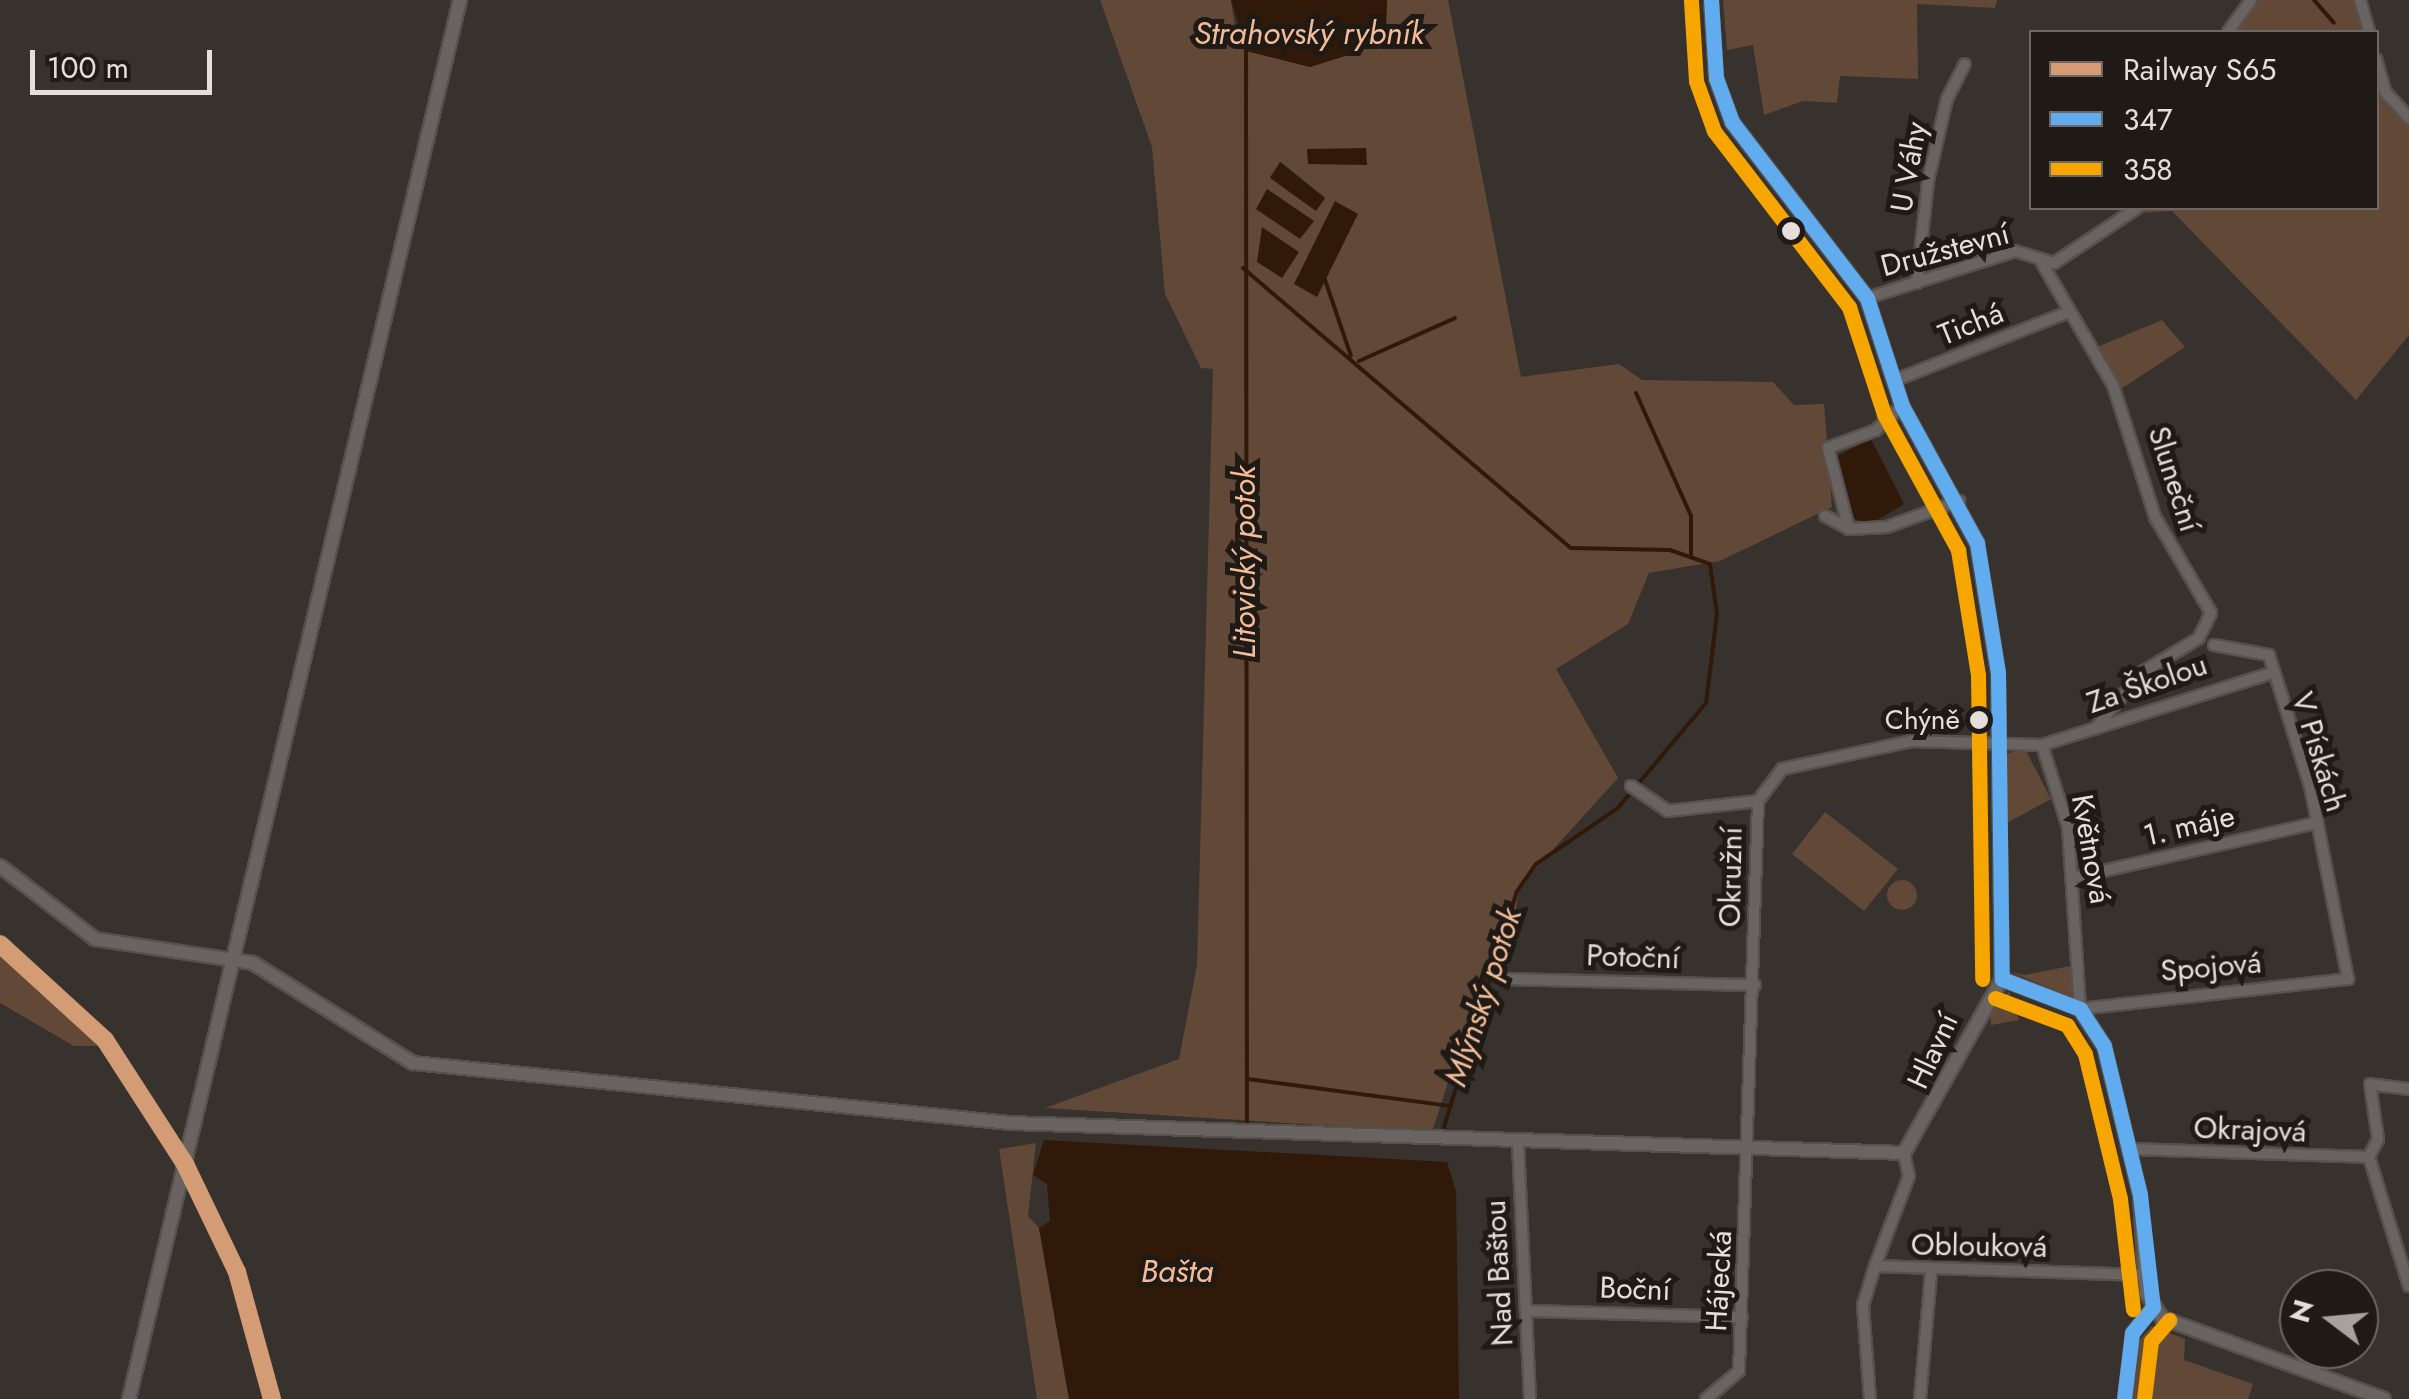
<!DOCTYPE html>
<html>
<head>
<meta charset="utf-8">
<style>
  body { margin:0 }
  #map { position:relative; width:2409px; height:1399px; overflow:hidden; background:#37322d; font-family:Jost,sans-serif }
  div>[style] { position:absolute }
  .green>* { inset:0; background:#614837 }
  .round { border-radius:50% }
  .water>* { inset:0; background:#311909 }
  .stream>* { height:4px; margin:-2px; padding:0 2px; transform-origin:2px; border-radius:2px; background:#311909 }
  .roads { filter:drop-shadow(2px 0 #56514d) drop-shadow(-2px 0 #56514d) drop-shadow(0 2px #56514d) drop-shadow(0 -2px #56514d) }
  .minor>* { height:10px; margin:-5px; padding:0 5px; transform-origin:5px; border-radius:5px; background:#696462 }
  .tertiary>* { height:12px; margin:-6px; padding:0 6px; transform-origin:6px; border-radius:6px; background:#696462 }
  .bus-1>* { height:15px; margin:-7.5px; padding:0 7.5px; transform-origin:7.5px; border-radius:7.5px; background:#60acee }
  .bus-2>* { height:15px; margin:-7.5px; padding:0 7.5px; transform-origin:7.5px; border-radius:7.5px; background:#f7a600 }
  .rail-1>* { height:18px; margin:-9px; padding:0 9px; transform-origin:9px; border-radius:9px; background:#d39c74 }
  .dots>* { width:28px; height:28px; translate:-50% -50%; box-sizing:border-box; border:5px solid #1f1a16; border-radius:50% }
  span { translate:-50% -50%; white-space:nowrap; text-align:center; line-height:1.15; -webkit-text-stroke:10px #1f1a16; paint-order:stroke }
  .bus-label { font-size:28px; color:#e5ded9 }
  .right { translate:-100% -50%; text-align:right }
  .street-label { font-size:30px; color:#e5ded9 }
  .water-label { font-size:32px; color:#f2bd98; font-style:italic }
  .legend { position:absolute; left:2029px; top:30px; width:350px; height:180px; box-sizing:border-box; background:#1f1a16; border:2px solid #6e6864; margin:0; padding:12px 18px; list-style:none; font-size:30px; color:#e5ded9 }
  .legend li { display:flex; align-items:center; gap:20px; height:50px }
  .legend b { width:50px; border:2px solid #6e6864 }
  .north { position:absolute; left:2279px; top:1269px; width:100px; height:100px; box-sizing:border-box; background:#1f1a16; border:2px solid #6e6864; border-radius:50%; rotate:286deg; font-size:28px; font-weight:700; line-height:40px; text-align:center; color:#e5ded9 }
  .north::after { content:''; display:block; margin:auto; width:35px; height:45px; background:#a8a29d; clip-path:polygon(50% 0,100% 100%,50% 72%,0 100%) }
  .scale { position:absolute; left:30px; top:50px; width:182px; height:45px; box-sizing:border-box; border:5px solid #e5ded9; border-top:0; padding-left:12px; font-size:30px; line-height:35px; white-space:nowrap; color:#e5ded9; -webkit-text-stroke:8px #1f1a16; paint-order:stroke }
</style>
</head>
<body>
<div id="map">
  <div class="green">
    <div style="clip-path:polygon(evenodd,1100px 0,1231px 0,1237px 41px,1386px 28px,1387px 0,1448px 0,1521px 377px,1619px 364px,1642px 380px,1773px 382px,1794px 405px,1824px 404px,1832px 507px,1720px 561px,1649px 573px,1628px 624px,1556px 669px,1618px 778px,1519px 887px,1511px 945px,1494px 941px,1432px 1132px,1045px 1108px,1179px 1059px,1197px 965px,1213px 369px,1201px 368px,1165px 294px,1152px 147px,1100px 0,1281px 162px,1325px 198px,1316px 210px,1270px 177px,1281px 162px)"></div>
    <div style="clip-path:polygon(1723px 0,1997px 0,1995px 8px,1917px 4px,1918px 79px,1840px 76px,1837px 103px,1803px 101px,1764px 115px,1753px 45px,1727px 50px)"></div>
    <div style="clip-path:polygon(2246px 0,2360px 0,2369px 32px,2222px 32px)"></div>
    <div style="clip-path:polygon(2377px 59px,2386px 93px,2409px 118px,2409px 335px,2356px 400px,2172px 211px,2122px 214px,2129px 208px,2376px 208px)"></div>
    <div style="clip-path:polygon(2162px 320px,2185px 347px,2121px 389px,2097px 347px)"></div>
    <div style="clip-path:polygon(2025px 749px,2051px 799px,2007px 823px,2004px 754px)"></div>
    <div style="clip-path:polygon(1825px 812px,1898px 869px,1864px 911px,1792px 854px)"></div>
    <div class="round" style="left:1887px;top:880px;width:30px;height:30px"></div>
    <div style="clip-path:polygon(0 956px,68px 1012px,98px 1046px,74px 1046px,0 1003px)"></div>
    <div style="clip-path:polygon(2070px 966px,2076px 999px,2011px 972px,2025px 975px)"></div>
    <div style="clip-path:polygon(2009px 992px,2019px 1020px,1991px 1025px,1990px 1004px)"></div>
    <div style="clip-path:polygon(1036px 1143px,1028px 1216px,1039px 1228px,1069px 1399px,1037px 1399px,999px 1149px)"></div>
    <div style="clip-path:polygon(2152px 1326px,2185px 1339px,2184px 1360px,2253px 1384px,2248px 1399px,2130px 1399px,2136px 1344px)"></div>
  </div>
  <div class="water">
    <div style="clip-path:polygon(1231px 0,1387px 0,1386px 27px,1352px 54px,1310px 67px,1246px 51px)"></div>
    <div style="clip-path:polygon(1366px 148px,1367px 165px,1308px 164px,1307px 149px)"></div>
    <div style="clip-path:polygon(1280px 162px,1325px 198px,1316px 211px,1270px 178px)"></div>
    <div style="clip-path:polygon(1267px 189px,1314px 221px,1300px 239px,1256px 209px)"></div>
    <div style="clip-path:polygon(1335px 201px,1358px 214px,1317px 297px,1294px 284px)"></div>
    <div style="clip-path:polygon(1262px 227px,1299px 252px,1282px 278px,1257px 262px)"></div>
    <div style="clip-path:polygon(1871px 439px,1904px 504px,1869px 525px,1851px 517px,1833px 458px)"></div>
    <div style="clip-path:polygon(1044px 1140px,1447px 1162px,1456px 1191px,1459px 1399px,1069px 1399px,1039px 1228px,1050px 1221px,1047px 1184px,1033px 1175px)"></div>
  </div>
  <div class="stream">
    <div style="left:2314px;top:0;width:30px;rotate:49deg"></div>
    <div style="left:1246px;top:49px;width:1075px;rotate:89.95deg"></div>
    <div style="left:1243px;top:268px;width:431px;rotate:40.5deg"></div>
    <div style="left:1571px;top:548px;width:99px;rotate:1.2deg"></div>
    <div style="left:1670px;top:550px;width:42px;rotate:19.3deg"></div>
    <div style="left:1710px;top:564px;width:50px;rotate:82deg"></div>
    <div style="left:1717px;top:614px;width:90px;rotate:97deg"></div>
    <div style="left:1706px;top:703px;width:137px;rotate:130deg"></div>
    <div style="left:1618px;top:808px;width:99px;rotate:145.7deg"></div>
    <div style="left:1536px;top:864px;width:33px;rotate:125deg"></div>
    <div style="left:1517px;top:891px;width:254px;rotate:107.2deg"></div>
    <div style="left:1324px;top:277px;width:83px;rotate:71.1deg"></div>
    <div style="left:1359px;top:361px;width:105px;rotate:-24.1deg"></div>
    <div style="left:1636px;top:393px;width:135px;rotate:65.9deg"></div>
    <div style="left:1691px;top:516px;width:41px;rotate:90deg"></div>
    <div style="left:1248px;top:1079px;width:205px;rotate:7.6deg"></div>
  </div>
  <div class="roads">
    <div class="minor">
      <div style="left:2360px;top:0;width:33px;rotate:74deg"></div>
      <div style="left:2228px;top:32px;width:39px;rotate:-54deg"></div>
      <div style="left:2376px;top:59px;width:35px;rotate:74deg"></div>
      <div style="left:2386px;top:93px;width:34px;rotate:47deg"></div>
      <div style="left:2042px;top:263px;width:141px;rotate:59.8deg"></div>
      <div style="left:2113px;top:385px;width:139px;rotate:72.3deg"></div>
      <div style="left:2155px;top:517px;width:111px;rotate:59.7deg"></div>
      <div style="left:2211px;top:613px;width:28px;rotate:116deg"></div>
      <div style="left:2199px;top:638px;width:68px;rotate:148.9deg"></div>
      <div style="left:2141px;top:673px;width:72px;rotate:129.4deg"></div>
      <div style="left:1917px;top:283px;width:103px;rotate:-83.8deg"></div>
      <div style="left:1928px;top:181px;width:84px;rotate:-77deg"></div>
      <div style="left:1947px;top:99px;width:39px;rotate:-63deg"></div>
      <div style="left:1867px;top:298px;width:155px;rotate:-17.6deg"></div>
      <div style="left:2015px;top:251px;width:41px;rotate:17.1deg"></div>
      <div style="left:2054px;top:263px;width:100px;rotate:-33.5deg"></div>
      <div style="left:1893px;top:381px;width:188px;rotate:-21.5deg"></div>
      <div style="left:1825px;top:516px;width:27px;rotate:28deg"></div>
      <div style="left:1849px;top:529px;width:38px;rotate:-3deg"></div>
      <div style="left:1887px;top:527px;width:77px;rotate:-19.9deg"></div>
      <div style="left:1849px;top:529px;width:84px;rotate:-104.5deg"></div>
      <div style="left:1828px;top:448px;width:51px;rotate:-20.6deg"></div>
      <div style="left:1876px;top:430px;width:35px;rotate:-43deg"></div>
      <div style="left:2042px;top:745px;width:237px;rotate:-17.4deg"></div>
      <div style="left:1631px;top:786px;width:45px;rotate:34deg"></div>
      <div style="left:1668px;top:811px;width:91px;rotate:-6.3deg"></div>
      <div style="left:2072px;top:878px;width:250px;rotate:-12.7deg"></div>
      <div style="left:1509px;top:979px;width:246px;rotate:1.4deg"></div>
      <div style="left:2080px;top:1009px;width:270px;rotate:-6.4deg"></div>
      <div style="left:2348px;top:979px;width:197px;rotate:-101.1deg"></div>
      <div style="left:2310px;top:786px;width:137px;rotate:-107.4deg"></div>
      <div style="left:2269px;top:655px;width:56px;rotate:-169.7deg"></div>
      <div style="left:2409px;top:1089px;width:39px;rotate:-173deg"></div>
      <div style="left:2370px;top:1084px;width:56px;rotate:81.7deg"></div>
      <div style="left:2378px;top:1139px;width:20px;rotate:117deg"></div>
      <div style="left:2369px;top:1157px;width:135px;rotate:72.8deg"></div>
      <div style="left:1518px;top:1144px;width:255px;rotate:87.3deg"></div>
      <div style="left:2129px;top:1149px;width:240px;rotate:1.9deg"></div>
      <div style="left:1904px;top:1153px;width:24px;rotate:78deg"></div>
      <div style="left:1909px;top:1176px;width:96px;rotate:110.7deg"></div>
      <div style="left:1875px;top:1266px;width:268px;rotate:1.9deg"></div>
      <div style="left:1527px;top:1311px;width:215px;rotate:1.6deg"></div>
      <div style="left:1706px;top:1399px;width:43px;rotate:-40.3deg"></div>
      <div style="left:1739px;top:1371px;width:570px;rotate:-88.09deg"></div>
      <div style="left:1758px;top:801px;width:40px;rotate:-53deg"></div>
      <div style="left:1782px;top:769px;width:132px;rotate:-12.2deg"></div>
      <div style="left:1911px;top:741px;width:131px;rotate:1.7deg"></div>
      <div style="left:2042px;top:745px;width:86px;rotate:72.4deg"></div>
      <div style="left:2068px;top:827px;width:182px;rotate:86.2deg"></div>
      <div style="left:1870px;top:1399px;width:94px;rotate:-94.3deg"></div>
      <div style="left:1863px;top:1305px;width:41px;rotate:-72.9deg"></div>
      <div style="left:1920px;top:1399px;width:126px;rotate:-85deg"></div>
      <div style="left:2124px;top:1399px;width:66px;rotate:-83.1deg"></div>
      <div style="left:2132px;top:1333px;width:33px;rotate:-51deg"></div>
    </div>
    <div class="tertiary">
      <div style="left:1711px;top:0;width:78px;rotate:86.3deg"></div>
      <div style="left:1716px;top:78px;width:47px;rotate:70deg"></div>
      <div style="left:1732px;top:122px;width:222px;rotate:52.5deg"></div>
      <div style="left:1867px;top:298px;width:114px;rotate:72deg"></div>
      <div style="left:1902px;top:406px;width:156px;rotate:61.3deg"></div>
      <div style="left:1977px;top:543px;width:132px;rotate:80.8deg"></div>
      <div style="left:1998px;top:673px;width:306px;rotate:89.3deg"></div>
      <div style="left:0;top:866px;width:120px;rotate:37.5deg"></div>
      <div style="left:95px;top:939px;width:160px;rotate:8.6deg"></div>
      <div style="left:253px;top:963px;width:189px;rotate:32deg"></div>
      <div style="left:413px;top:1063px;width:600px;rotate:5.74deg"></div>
      <div style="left:1010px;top:1123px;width:895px;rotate:1.92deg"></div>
      <div style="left:1904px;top:1153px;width:200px;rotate:-60.6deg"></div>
      <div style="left:2002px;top:979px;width:84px;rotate:21deg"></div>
      <div style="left:2080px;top:1009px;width:44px;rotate:57deg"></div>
      <div style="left:2104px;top:1046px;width:153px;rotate:76.4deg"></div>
      <div style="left:2140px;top:1195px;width:98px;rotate:86.5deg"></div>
      <div style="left:2146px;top:1293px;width:30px;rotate:57deg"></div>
      <div style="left:2162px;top:1318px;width:236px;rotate:20deg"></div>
      <div style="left:129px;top:1399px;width:1438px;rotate:-76.69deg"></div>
    </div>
  </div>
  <div class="bus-1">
    <div style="left:1711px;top:0;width:78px;rotate:86.3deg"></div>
    <div style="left:1716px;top:78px;width:47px;rotate:70deg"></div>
    <div style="left:1732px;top:122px;width:222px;rotate:52.5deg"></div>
    <div style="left:1867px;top:298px;width:114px;rotate:72deg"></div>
    <div style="left:1902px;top:406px;width:156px;rotate:61.3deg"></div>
    <div style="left:1977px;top:543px;width:132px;rotate:80.8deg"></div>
    <div style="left:1998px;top:673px;width:306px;rotate:89.3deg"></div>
    <div style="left:2002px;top:979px;width:84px;rotate:21deg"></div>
    <div style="left:2080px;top:1009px;width:44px;rotate:57deg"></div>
    <div style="left:2104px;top:1046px;width:153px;rotate:76.4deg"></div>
    <div style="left:2140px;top:1195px;width:113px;rotate:83.4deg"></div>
    <div style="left:2124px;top:1399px;width:66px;rotate:-83.1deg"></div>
    <div style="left:2132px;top:1333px;width:33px;rotate:-51deg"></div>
  </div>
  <div class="bus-2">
    <div style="left:1691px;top:1px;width:80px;rotate:86.4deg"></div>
    <div style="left:1696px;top:81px;width:53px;rotate:70.2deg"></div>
    <div style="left:1714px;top:131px;width:222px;rotate:52.5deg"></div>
    <div style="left:1849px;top:307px;width:113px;rotate:71.9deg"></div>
    <div style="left:1884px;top:414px;width:155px;rotate:61.4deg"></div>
    <div style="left:1958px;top:550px;width:127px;rotate:80.9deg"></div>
    <div style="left:1978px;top:675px;width:304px;rotate:89.2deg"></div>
    <div style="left:1995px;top:998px;width:77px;rotate:20.6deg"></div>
    <div style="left:2067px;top:1025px;width:34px;rotate:58deg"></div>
    <div style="left:2085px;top:1054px;width:149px;rotate:76.4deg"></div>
    <div style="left:2120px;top:1199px;width:111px;rotate:83.3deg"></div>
    <div style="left:2144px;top:1399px;width:58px;rotate:-83.1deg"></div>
    <div style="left:2151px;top:1341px;width:28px;rotate:-49deg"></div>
  </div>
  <div class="rail-1">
    <div style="left:0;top:944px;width:142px;rotate:42.4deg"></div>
    <div style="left:105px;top:1040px;width:148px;rotate:57.2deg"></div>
    <div style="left:185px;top:1164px;width:120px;rotate:64.3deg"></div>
    <div style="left:237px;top:1272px;width:132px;rotate:74.6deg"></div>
  </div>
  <div class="dots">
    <div style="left:1791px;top:231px;background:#e5ded9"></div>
    <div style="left:1979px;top:720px;background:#e5ded9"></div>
  </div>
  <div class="bus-label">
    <span class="right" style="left:1960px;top:720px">Chýně</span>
  </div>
  <div class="street-label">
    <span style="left:1909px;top:167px;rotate:-80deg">U Váhy</span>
    <span style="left:1945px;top:250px;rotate:-15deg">Družstevní</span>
    <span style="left:1971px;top:324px;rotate:-22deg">Tichá</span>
    <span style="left:2174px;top:479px;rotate:72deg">Sluneční</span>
    <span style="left:2147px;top:684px;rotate:-19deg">Za Školou</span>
    <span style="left:2319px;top:752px;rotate:73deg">V Pískách</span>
    <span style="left:2189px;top:826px;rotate:-13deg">1. máje</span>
    <span style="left:2091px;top:849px;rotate:80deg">Květnová</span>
    <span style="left:1731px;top:877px;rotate:-89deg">Okružní</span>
    <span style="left:1633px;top:957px;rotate:2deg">Potoční</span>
    <span style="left:2211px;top:967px;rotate:-5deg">Spojová</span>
    <span style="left:1933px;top:1051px;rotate:-65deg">Hlavní</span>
    <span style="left:2250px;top:1130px;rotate:2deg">Okrajová</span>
    <span style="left:1979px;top:1246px;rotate:1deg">Oblouková</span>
    <span style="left:1499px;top:1273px;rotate:-93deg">Nad Baštou</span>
    <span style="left:1719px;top:1281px;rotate:-87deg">Hájecká</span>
    <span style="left:1635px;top:1289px;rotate:2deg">Boční</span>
  </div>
  <div class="water-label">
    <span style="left:1309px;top:33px">Strahovský rybník</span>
    <span style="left:1244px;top:562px;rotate:-90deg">Litovický potok</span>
    <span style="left:1483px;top:997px;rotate:-72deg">Mlýnský potok</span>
    <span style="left:1177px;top:1271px">Bašta</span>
  </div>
  <ul class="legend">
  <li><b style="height:12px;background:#d39c74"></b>Railway S65</li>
  <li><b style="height:12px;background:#60acee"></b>347</li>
  <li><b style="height:12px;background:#f7a600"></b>358</li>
  </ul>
  <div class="north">N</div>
  <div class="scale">100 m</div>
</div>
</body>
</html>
